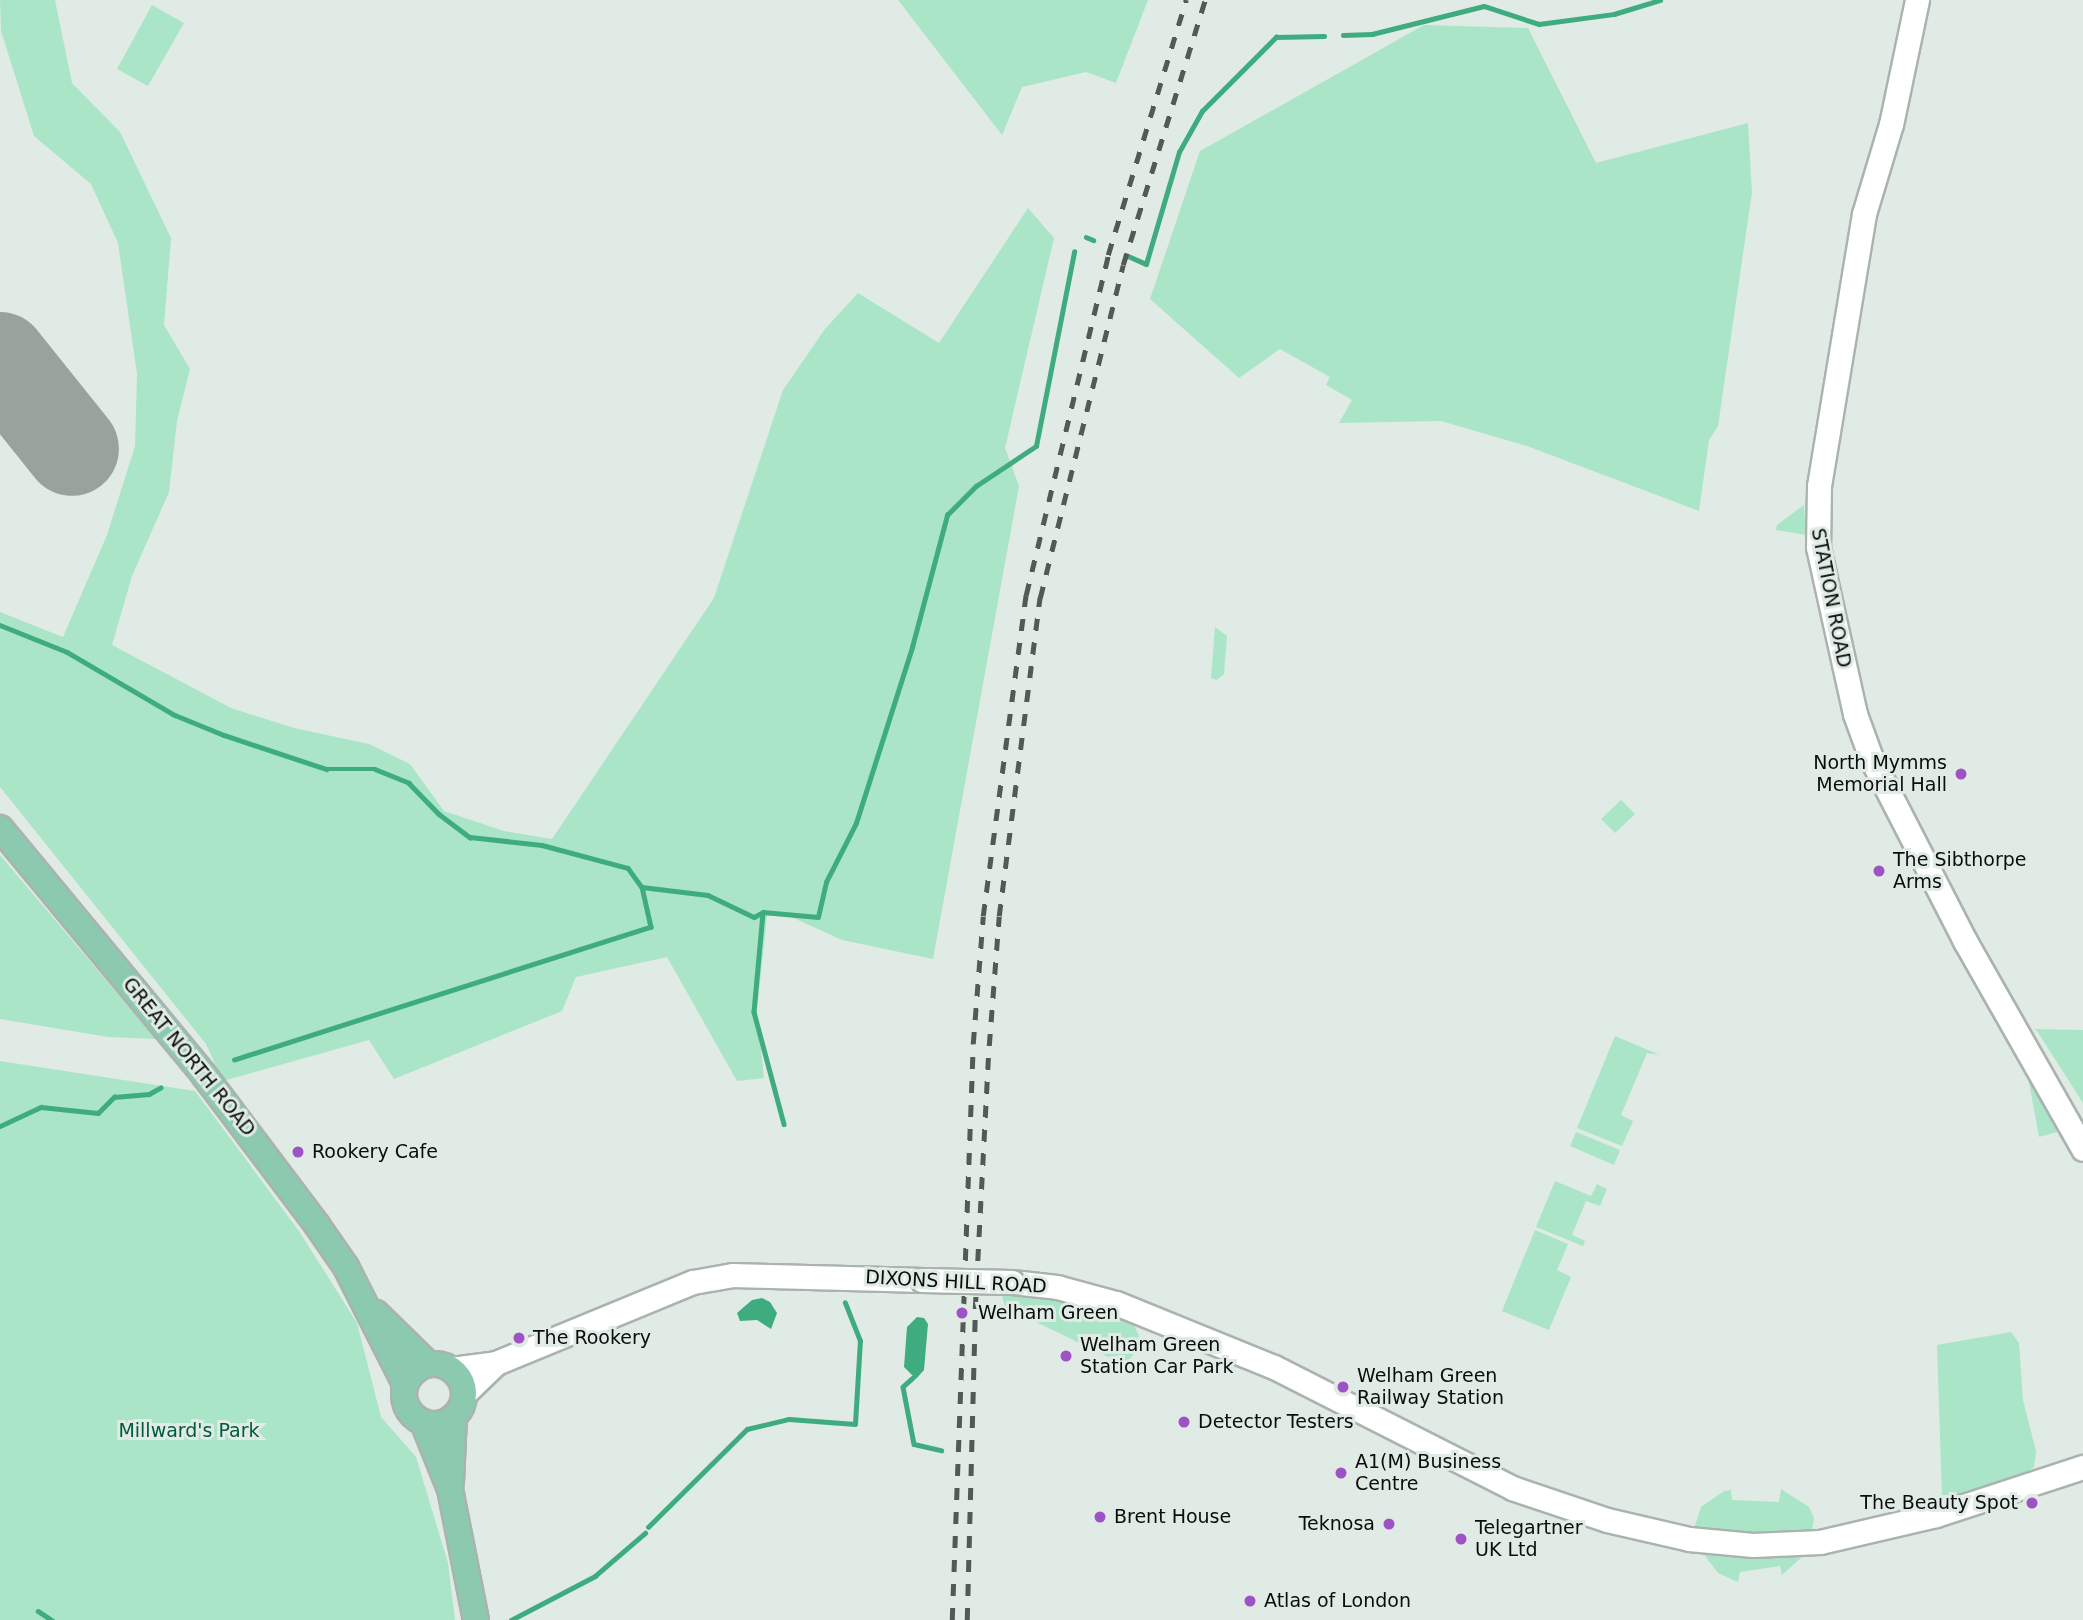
<!DOCTYPE html>
<html>
<head>
<meta charset="utf-8">
<style>
  body { margin:0 }
  #map { position:relative; width:2083px; height:1620px; overflow:hidden; background:#e0ebe5; font-family:"DejaVu Sans",sans-serif }
  div>[style] { position:absolute }
  .green>* { inset:0; background:#aae5c7 }
  .water>* { inset:0; background:#3fac7f }
  .stream>* { height:4.5px; margin:-2.25px; padding:0 2.25px; transform-origin:2.25px; border-radius:2.25px; background:#3fac7f }
  .runway>* { height:94px; margin:-47px; padding:0 47px; transform-origin:47px; border-radius:47px; background:#9aa29d }
  .roads { filter:drop-shadow(2px 0 #aab3ae) drop-shadow(-2px 0 #aab3ae) drop-shadow(0 2px #aab3ae) drop-shadow(0 -2px #aab3ae) }
  .secondary>* { height:23px; margin:-11.5px; padding:0 11.5px; transform-origin:11.5px; border-radius:11.5px; background:#fff }
  .primary>* { height:24px; margin:-12px; padding:0 12px; transform-origin:12px; border-radius:12px; background:#8ccab0 }
  .primary>.ring { margin:-12px; padding:0; box-sizing:content-box; background:none; border:24px solid #8ccab0; border-radius:50% }
  .rail>* { height:4.5px; margin-top:-2.25px; transform-origin:0; background:repeating-linear-gradient(90deg,#535955 0 12px,transparent 0 24px) }
  .bridges { filter:drop-shadow(2px 0 #aab3ae) drop-shadow(-2px 0 #aab3ae) drop-shadow(0 2px #aab3ae) drop-shadow(0 -2px #aab3ae) }
  .secondary-bridge>* { height:23px; margin:-11.5px; padding:0 11.5px; transform-origin:11.5px; border-radius:11.5px; background:#fff }
  .dots>* { width:19px; height:19px; translate:-50% -50%; box-sizing:border-box; border:4px solid #e0ebe5; border-radius:50% }
  span { translate:-50% -50%; white-space:nowrap; text-align:center; line-height:1.15; -webkit-text-stroke:6px #e0ebe5; paint-order:stroke }
  .street-label { font-size:19px; color:#0a0d0b }
  .poi-label { font-size:19px; color:#0a0d0b }
  .right { translate:-100% -50%; text-align:right }
  .left { translate:0 -50%; text-align:left }
  .park-label { font-size:19px; color:#005b3d }
</style>
</head>
<body>
<div id="map">
  <div class="green">
    <div style="clip-path:polygon(0 0,55px 0,72px 83px,120px 132px,171px 238px,164px 325px,190px 369px,177px 421px,169px 492px,132px 576px,112px 645px,231px 708px,294px 728px,369px 744px,410px 764px,444px 811px,504px 831px,552px 839px,714px 598px,783px 390px,825px 329px,858px 293px,939px 343px,1028px 208px,1054px 238px,1005px 448px,1019px 486px,933px 959px,842px 940px,789px 916px,767px 916px,757px 1010px,764px 1078px,737px 1081px,667px 957px,576px 977px,562px 1011px,394px 1079px,369px 1040px,223px 1081px,206px 1044px,0 787px,0 612px,63px 637px,107px 535px,135px 446px,137px 374px,118px 243px,91px 184px,34px 136px,1px 31px)"></div>
    <div style="clip-path:polygon(898px 0,1148px 0,1116px 83px,1086px 72px,1022px 87px,1002px 135px)"></div>
    <div style="clip-path:polygon(152px 5px,184px 23px,148px 86px,117px 69px)"></div>
    <div style="clip-path:polygon(1424px 25px,1528px 28px,1596px 163px,1748px 123px,1752px 192px,1718px 426px,1709px 440px,1699px 511px,1527px 446px,1441px 421px,1339px 423px,1352px 400px,1326px 385px,1330px 377px,1280px 349px,1239px 378px,1150px 299px,1200px 151px)"></div>
    <div style="clip-path:polygon(1804px 505px,1806px 535px,1776px 530px,1777px 525px)"></div>
    <div style="clip-path:polygon(1215px 627px,1227px 636px,1224px 674px,1217px 680px,1211px 678px)"></div>
    <div style="clip-path:polygon(1621px 800px,1635px 814px,1615px 833px,1601px 819px)"></div>
    <div style="clip-path:polygon(0 855px,156px 1039px,108px 1037px,0 1019px)"></div>
    <div style="clip-path:polygon(2034px 1029px,2083px 1030px,2083px 1103px,2037px 1031px)"></div>
    <div style="clip-path:polygon(1615px 1036px,1660px 1055px,1647px 1053px,1621px 1115px,1633px 1121px,1622px 1146px,1577px 1128px)"></div>
    <div style="clip-path:polygon(0 1061px,195px 1091px,299px 1231px,357px 1323px,381px 1417px,416px 1457px,448px 1563px,455px 1620px,0 1620px)"></div>
    <div style="clip-path:polygon(2034px 1080px,2060px 1131px,2039px 1137px,2029px 1082px)"></div>
    <div style="clip-path:polygon(1576px 1132px,1620px 1150px,1614px 1165px,1570px 1146px)"></div>
    <div style="clip-path:polygon(1555px 1181px,1591px 1196px,1597px 1184px,1607px 1189px,1600px 1206px,1586px 1201px,1572px 1235px,1585px 1241px,1583px 1246px,1536px 1227px)"></div>
    <div style="clip-path:polygon(1535px 1230px,1568px 1244px,1557px 1270px,1571px 1277px,1549px 1330px,1502px 1311px)"></div>
    <div style="clip-path:polygon(1034px 1292px,1089px 1303px,1131px 1319px,1140px 1338px,1136px 1351px,1125px 1365px,1005px 1307px,1002px 1295px)"></div>
    <div style="clip-path:polygon(2011px 1332px,2019px 1343px,2023px 1400px,2036px 1451px,2034px 1467px,2022px 1476px,1951px 1499px,1942px 1498px,1937px 1345px)"></div>
    <div style="clip-path:polygon(1781px 1489px,1809px 1507px,1814px 1518px,1812px 1532px,1717px 1533px,1695px 1526px,1701px 1507px,1724px 1491px,1731px 1490px,1732px 1500px,1779px 1502px)"></div>
    <div style="clip-path:polygon(1702px 1552px,1764px 1557px,1803px 1556px,1782px 1575px,1780px 1566px,1740px 1572px,1738px 1582px,1718px 1573px)"></div>
  </div>
  <div class="water">
    <div style="clip-path:polygon(762px 1298px,770px 1302px,777px 1313px,771px 1329px,757px 1320px,740px 1321px,737px 1313px,752px 1300px)"></div>
    <div style="clip-path:polygon(917px 1317px,924px 1318px,928px 1324px,924px 1370px,916px 1379px,904px 1367px,907px 1327px)"></div>
  </div>
  <div class="stream">
    <div style="left:1343px;top:35px;width:29px;rotate:-2deg"></div>
    <div style="left:1372px;top:34px;width:115px;rotate:-14deg"></div>
    <div style="left:1484px;top:6px;width:58px;rotate:18.1deg"></div>
    <div style="left:1539px;top:24px;width:76px;rotate:-7.6deg"></div>
    <div style="left:1614px;top:14px;width:48px;rotate:-16.9deg"></div>
    <div style="left:1086px;top:237px;width:8px;rotate:23deg"></div>
    <div style="left:1126px;top:255px;width:22px;rotate:24deg"></div>
    <div style="left:1146px;top:264px;width:117px;rotate:-73.6deg"></div>
    <div style="left:1179px;top:152px;width:47px;rotate:-60.7deg"></div>
    <div style="left:1202px;top:111px;width:105px;rotate:-45deg"></div>
    <div style="left:1276px;top:37px;width:48px;rotate:-1.2deg"></div>
    <div style="left:0;top:625px;width:72px;rotate:21.9deg"></div>
    <div style="left:67px;top:652px;width:125px;rotate:30.3deg"></div>
    <div style="left:175px;top:715px;width:53px;rotate:22.2deg"></div>
    <div style="left:224px;top:735px;width:108px;rotate:18.4deg"></div>
    <div style="left:326px;top:769px;width:49px"></div>
    <div style="left:375px;top:769px;width:37px;rotate:22deg"></div>
    <div style="left:409px;top:783px;width:43px;rotate:45.9deg"></div>
    <div style="left:439px;top:814px;width:39px;rotate:37deg"></div>
    <div style="left:470px;top:837px;width:72px;rotate:6.3deg"></div>
    <div style="left:542px;top:845px;width:89px;rotate:15deg"></div>
    <div style="left:628px;top:868px;width:24px;rotate:54deg"></div>
    <div style="left:642px;top:887px;width:41px;rotate:77.3deg"></div>
    <div style="left:651px;top:927px;width:437px;rotate:162.3deg"></div>
    <div style="left:642px;top:887px;width:66px;rotate:6.9deg"></div>
    <div style="left:708px;top:895px;width:51px;rotate:25.6deg"></div>
    <div style="left:754px;top:917px;width:10px;rotate:-29deg"></div>
    <div style="left:763px;top:912px;width:55px;rotate:5.2deg"></div>
    <div style="left:818px;top:917px;width:36px;rotate:-77deg"></div>
    <div style="left:826px;top:882px;width:66px;rotate:-63deg"></div>
    <div style="left:856px;top:823px;width:185px;rotate:-72.3deg"></div>
    <div style="left:912px;top:647px;width:137px;rotate:-75.1deg"></div>
    <div style="left:947px;top:515px;width:41px;rotate:-45deg"></div>
    <div style="left:976px;top:486px;width:72px;rotate:-33.7deg"></div>
    <div style="left:1036px;top:446px;width:198px;rotate:-78.9deg"></div>
    <div style="left:763px;top:913px;width:99px;rotate:95.2deg"></div>
    <div style="left:754px;top:1012px;width:116px;rotate:75deg"></div>
    <div style="left:0;top:1126px;width:45px;rotate:-24.9deg"></div>
    <div style="left:41px;top:1107px;width:57px;rotate:6deg"></div>
    <div style="left:98px;top:1113px;width:23px;rotate:-45deg"></div>
    <div style="left:114px;top:1097px;width:35px;rotate:-5deg"></div>
    <div style="left:149px;top:1094px;width:13px;rotate:-29deg"></div>
    <div style="left:913px;top:1378px;width:13px;rotate:138deg"></div>
    <div style="left:903px;top:1387px;width:58px;rotate:79.1deg"></div>
    <div style="left:914px;top:1444px;width:28px;rotate:13deg"></div>
    <div style="left:648px;top:1527px;width:139px;rotate:-44.7deg"></div>
    <div style="left:747px;top:1429px;width:43px;rotate:-13.4deg"></div>
    <div style="left:789px;top:1419px;width:66px;rotate:4.3deg"></div>
    <div style="left:855px;top:1424px;width:83px;rotate:-86.6deg"></div>
    <div style="left:860px;top:1341px;width:41px;rotate:-111.5deg"></div>
    <div style="left:38px;top:1611px;width:17px;rotate:33deg"></div>
    <div style="left:511px;top:1620px;width:95px;rotate:-27.6deg"></div>
    <div style="left:595px;top:1576px;width:66px;rotate:-40.7deg"></div>
  </div>
  <div class="runway">
    <div style="left:0;top:359px;width:115px;rotate:51.3deg"></div>
  </div>
  <div class="roads">
    <div class="secondary">
      <div style="left:1917px;top:0;width:127px;rotate:101.8deg"></div>
      <div style="left:1891px;top:124px;width:94px;rotate:106.7deg"></div>
      <div style="left:1864px;top:214px;width:276px;rotate:99.4deg"></div>
      <div style="left:1819px;top:486px;width:61px;rotate:90.9deg"></div>
      <div style="left:1818px;top:547px;width:171px;rotate:77.5deg"></div>
      <div style="left:1855px;top:714px;width:47px;rotate:70deg"></div>
      <div style="left:1871px;top:758px;width:206px;rotate:62.8deg"></div>
      <div style="left:1965px;top:941px;width:239px;rotate:60.4deg"></div>
      <div style="left:1012px;top:1282px;width:45px;rotate:6.3deg"></div>
      <div style="left:1057px;top:1287px;width:61px;rotate:15.2deg"></div>
      <div style="left:1116px;top:1303px;width:170px;rotate:22.1deg"></div>
      <div style="left:1274px;top:1367px;width:267px;rotate:26.9deg"></div>
      <div style="left:1512px;top:1488px;width:100px;rotate:18.6deg"></div>
      <div style="left:1607px;top:1520px;width:84px;rotate:13deg"></div>
      <div style="left:1689px;top:1539px;width:64px;rotate:5.4deg"></div>
      <div style="left:1753px;top:1545px;width:67px;rotate:-2.6deg"></div>
      <div style="left:1820px;top:1542px;width:119px;rotate:-13.1deg"></div>
      <div style="left:1936px;top:1515px;width:155px;rotate:-18.1deg"></div>
      <div style="left:451px;top:1369px;width:45px;rotate:-7.6deg"></div>
      <div style="left:496px;top:1363px;width:213px;rotate:-22.4deg"></div>
      <div style="left:693px;top:1282px;width:41px;rotate:-9.9deg"></div>
      <div style="left:733px;top:1275px;width:189px;rotate:1.5deg"></div>
      <div style="left:464px;top:1394px;width:45px;rotate:-44.1deg"></div>
    </div>
    <div class="primary">
      <div style="left:0;top:828px;width:320px;rotate:50.4deg"></div>
      <div style="left:204px;top:1075px;width:188px;rotate:53deg"></div>
      <div style="left:317px;top:1225px;width:51px;rotate:55.4deg"></div>
      <div style="left:346px;top:1267px;width:131px;rotate:63.2deg"></div>
      <div style="left:376px;top:1313px;width:73px;rotate:44.4deg"></div>
      <div class="ring" style="left:404px;top:1364px;width:36px;height:36px"></div>
      <div style="left:423px;top:1422px;width:72px;rotate:68.1deg"></div>
      <div style="left:450px;top:1489px;width:134px;rotate:78.8deg"></div>
      <div style="left:451px;top:1482px;width:65px;rotate:-87.4deg"></div>
    </div>
  </div>
  <div class="rail">
    <div style="left:952px;top:1620px;width:576px;rotate:-87.91deg"></div>
    <div style="left:973px;top:1044px;width:128px;rotate:-85.5deg"></div>
    <div style="left:983px;top:916px;width:324px;rotate:-82.4deg"></div>
    <div style="left:1026px;top:595px;width:350px;rotate:-76.4deg"></div>
    <div style="left:1108px;top:255px;width:267px;rotate:-73deg"></div>
    <div style="left:967px;top:1620px;width:311px;rotate:-88.5deg"></div>
    <div style="left:975px;top:1309px;width:263px;rotate:-87deg"></div>
    <div style="left:989px;top:1046px;width:130px;rotate:-85.6deg"></div>
    <div style="left:999px;top:916px;width:321px;rotate:-82.7deg"></div>
    <div style="left:1040px;top:598px;width:343px;rotate:-76deg"></div>
    <div style="left:1123px;top:265px;width:277px;rotate:-72.8deg"></div>
  </div>
  <div class="bridges">
    <div class="secondary-bridge">
      <div style="left:922px;top:1280px;width:90px;rotate:1.3deg"></div>
    </div>
  </div>
  <div class="dots">
    <div style="left:1961px;top:774px;background:#9e53c5"></div>
    <div style="left:1879px;top:871px;background:#9e53c5"></div>
    <div style="left:298px;top:1152px;background:#9e53c5"></div>
    <div style="left:962px;top:1313px;background:#9e53c5"></div>
    <div style="left:519px;top:1338px;background:#9e53c5"></div>
    <div style="left:1066px;top:1356px;background:#9e53c5"></div>
    <div style="left:1343px;top:1387px;background:#9e53c5"></div>
    <div style="left:1184px;top:1422px;background:#9e53c5"></div>
    <div style="left:1341px;top:1473px;background:#9e53c5"></div>
    <div style="left:2032px;top:1503px;background:#9e53c5"></div>
    <div style="left:1100px;top:1517px;background:#9e53c5"></div>
    <div style="left:1389px;top:1524px;background:#9e53c5"></div>
    <div style="left:1461px;top:1539px;background:#9e53c5"></div>
    <div style="left:1250px;top:1601px;background:#9e53c5"></div>
  </div>
  <div class="street-label">
    <span style="left:1831px;top:598px;rotate:79deg">STATION ROAD</span>
    <span style="left:189px;top:1057px;rotate:51deg">GREAT NORTH ROAD</span>
    <span style="left:956px;top:1282px;rotate:3deg">DIXONS HILL ROAD</span>
  </div>
  <div class="poi-label">
    <span class="right" style="left:1947px;top:774px">North Mymms<br>Memorial Hall</span>
    <span class="left" style="left:1893px;top:871px">The Sibthorpe<br>Arms</span>
    <span class="left" style="left:312px;top:1152px">Rookery Cafe</span>
    <span class="left" style="left:978px;top:1313px">Welham Green</span>
    <span class="left" style="left:533px;top:1338px">The Rookery</span>
    <span class="left" style="left:1080px;top:1356px">Welham Green<br>Station Car Park</span>
    <span class="left" style="left:1357px;top:1387px">Welham Green<br>Railway Station</span>
    <span class="left" style="left:1198px;top:1422px">Detector Testers</span>
    <span class="left" style="left:1355px;top:1473px">A1(M) Business<br>Centre</span>
    <span class="right" style="left:2018px;top:1503px">The Beauty Spot</span>
    <span class="left" style="left:1114px;top:1517px">Brent House</span>
    <span class="right" style="left:1375px;top:1524px">Teknosa</span>
    <span class="left" style="left:1475px;top:1539px">Telegartner<br>UK Ltd</span>
    <span class="left" style="left:1264px;top:1601px">Atlas of London</span>
  </div>
  <div class="park-label">
    <span style="left:189px;top:1431px">Millward's Park</span>
  </div>
</div>
</body>
</html>
